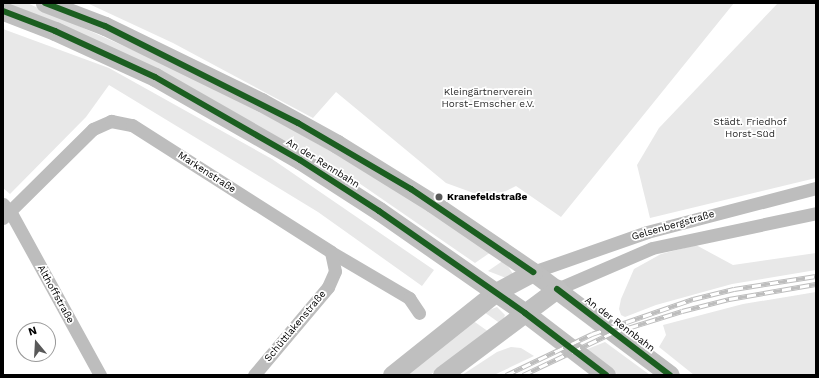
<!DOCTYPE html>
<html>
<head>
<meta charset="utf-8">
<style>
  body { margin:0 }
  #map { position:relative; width:819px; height:378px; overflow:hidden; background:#fff; font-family:"Work Sans",sans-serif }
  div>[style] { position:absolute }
  .green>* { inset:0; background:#e8e8e8 }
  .street>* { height:13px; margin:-6.5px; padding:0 6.5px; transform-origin:6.5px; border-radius:6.5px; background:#bdbdbd }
  .secondary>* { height:19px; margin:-9.5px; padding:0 9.5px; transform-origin:9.5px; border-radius:9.5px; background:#bfbfbf }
  .rail>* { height:4.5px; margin-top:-2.25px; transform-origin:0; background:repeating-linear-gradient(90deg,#fff 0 9px,#bdbdbd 0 18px); box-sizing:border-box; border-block:1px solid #bdbdbd }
  .cycleway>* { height:6px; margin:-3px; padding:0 3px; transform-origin:3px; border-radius:3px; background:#1b5e20 }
  .dots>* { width:11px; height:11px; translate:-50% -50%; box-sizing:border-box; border:2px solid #fff; border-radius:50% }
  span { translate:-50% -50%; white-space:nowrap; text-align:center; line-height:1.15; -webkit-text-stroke:3.5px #fff; paint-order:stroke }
  .park-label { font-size:10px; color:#2c2c2c }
  .street-label { font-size:10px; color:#000 }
  .poi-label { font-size:10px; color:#000; font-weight:700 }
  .left { translate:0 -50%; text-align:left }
  .frame { position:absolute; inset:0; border:4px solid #000; pointer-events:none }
  .north { position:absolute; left:16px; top:322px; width:40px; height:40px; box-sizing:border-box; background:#fff; border:1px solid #999; border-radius:50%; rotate:342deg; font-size:11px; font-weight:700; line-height:16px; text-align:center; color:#000 }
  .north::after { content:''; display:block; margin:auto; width:14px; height:18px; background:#595959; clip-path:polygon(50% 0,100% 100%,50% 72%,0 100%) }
</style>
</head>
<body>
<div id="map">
  <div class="green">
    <div style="clip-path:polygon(3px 3px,27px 3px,216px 87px,384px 181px,491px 252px,475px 263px,356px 181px,313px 156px)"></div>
    <div style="clip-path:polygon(87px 3px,734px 3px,561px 217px,516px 186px,504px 192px,479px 195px,446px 183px,336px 92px,313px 118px,173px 43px)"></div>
    <div style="clip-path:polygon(778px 3px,816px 3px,816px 178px,650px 218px,637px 165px,659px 128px)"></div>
    <div style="clip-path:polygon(3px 29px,109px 68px,272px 159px,434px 270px,422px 286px,318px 212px,109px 85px,86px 117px,10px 194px,3px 188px)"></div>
    <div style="clip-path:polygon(696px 245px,733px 265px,816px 253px,816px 270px,732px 284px,656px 305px,625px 317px,621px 315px,619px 309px,621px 299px,634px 269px,661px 254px)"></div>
    <div style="clip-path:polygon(504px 260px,513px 274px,506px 278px,488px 271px)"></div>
    <div style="clip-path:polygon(816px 292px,816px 375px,694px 375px,659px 347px,666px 335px,663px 325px,743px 304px)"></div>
    <div style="clip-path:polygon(497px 307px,505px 315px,501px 324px,484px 312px)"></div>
    <div style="clip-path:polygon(472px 320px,489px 332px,430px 375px,402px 375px)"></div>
    <div style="clip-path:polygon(605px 342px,650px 375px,618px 375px,585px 350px)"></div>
    <div style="clip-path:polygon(511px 347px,521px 348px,534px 356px,494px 375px,462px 375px,497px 352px)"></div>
  </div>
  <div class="street">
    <div style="left:3px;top:204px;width:12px;rotate:48deg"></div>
    <div style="left:11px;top:213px;width:185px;rotate:61.2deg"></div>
    <div style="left:3px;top:218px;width:127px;rotate:-44.7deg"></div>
    <div style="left:93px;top:129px;width:20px;rotate:-24deg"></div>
    <div style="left:111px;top:121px;width:21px;rotate:11deg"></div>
    <div style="left:132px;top:125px;width:236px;rotate:32.5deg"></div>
    <div style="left:331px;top:252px;width:91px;rotate:30.5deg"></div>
    <div style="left:409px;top:298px;width:18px;rotate:56deg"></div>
    <div style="left:533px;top:272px;width:121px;rotate:-19.3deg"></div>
    <div style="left:647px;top:232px;width:175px;rotate:-14.6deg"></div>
    <div style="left:557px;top:289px;width:103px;rotate:-23.3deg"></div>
    <div style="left:652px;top:248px;width:168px;rotate:-12deg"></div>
    <div style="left:254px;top:375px;width:115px;rotate:-49.9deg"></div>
    <div style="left:328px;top:287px;width:17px;rotate:-66deg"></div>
    <div style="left:335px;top:271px;width:19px;rotate:-102deg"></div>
  </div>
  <div class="secondary">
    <div style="left:45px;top:3px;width:64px;rotate:21deg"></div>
    <div style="left:105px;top:26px;width:174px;rotate:26deg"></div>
    <div style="left:261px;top:102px;width:87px;rotate:28.9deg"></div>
    <div style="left:337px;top:144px;width:112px;rotate:31.8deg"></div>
    <div style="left:432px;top:203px;width:122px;rotate:34.3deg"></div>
    <div style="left:533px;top:272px;width:171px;rotate:36.9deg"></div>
    <div style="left:3px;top:11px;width:56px;rotate:21deg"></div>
    <div style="left:55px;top:31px;width:110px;rotate:24.7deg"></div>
    <div style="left:155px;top:77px;width:167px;rotate:29.8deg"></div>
    <div style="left:300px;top:160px;width:94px;rotate:32.8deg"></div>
    <div style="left:379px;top:211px;width:178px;rotate:34.9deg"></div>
    <div style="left:525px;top:313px;width:102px;rotate:37.4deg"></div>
    <div style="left:392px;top:375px;width:133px;rotate:-38.6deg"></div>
    <div style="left:496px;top:292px;width:42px;rotate:-28.4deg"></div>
    <div style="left:442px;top:375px;width:144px;rotate:-36.8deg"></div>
  </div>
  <div class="rail">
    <div style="left:506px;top:375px;width:95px;rotate:-25.5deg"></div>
    <div style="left:592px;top:334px;width:107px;rotate:-19.1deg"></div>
    <div style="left:693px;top:299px;width:42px;rotate:-13.7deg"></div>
    <div style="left:734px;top:289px;width:83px;rotate:-9deg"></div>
    <div style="left:523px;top:375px;width:98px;rotate:-25.3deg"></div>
    <div style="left:612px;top:333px;width:73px;rotate:-17.4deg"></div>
    <div style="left:682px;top:311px;width:49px;rotate:-14.3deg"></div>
    <div style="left:729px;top:299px;width:88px;rotate:-9.8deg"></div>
  </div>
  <div class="cycleway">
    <div style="left:45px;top:3px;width:64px;rotate:21deg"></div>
    <div style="left:105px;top:26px;width:216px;rotate:26.7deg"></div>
    <div style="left:298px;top:123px;width:131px;rotate:30.3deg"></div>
    <div style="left:411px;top:189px;width:148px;rotate:34.2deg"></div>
    <div style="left:3px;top:11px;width:56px;rotate:21deg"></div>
    <div style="left:55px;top:31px;width:110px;rotate:24.7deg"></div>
    <div style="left:155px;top:77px;width:167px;rotate:29.8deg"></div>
    <div style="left:300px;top:160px;width:94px;rotate:32.8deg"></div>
    <div style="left:379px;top:211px;width:178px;rotate:34.9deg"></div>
    <div style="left:525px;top:313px;width:102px;rotate:37.4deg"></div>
    <div style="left:557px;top:289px;width:142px;rotate:37.3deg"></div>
  </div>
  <div class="dots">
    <div style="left:439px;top:197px;background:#595959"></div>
  </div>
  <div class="park-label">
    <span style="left:488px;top:97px">Kleingärtnerverein<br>Horst-Emscher e.V.</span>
    <span style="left:750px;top:127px">Städt. Friedhof<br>Horst-Süd</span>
  </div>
  <div class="street-label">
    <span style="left:323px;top:163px;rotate:32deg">An der Rennbahn</span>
    <span style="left:207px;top:172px;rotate:33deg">Markenstraße</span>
    <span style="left:673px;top:225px;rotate:-16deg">Gelsenbergstraße</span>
    <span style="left:56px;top:294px;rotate:61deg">Althoffstraße</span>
    <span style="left:620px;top:324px;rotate:37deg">An der Rennbahn</span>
    <span style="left:295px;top:326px;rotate:-50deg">Schüttlakenstraße</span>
  </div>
  <div class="poi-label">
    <span class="left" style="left:447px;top:197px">Kranefeldstraße</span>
  </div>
  <div class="frame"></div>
  <div class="north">N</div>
</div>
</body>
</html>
